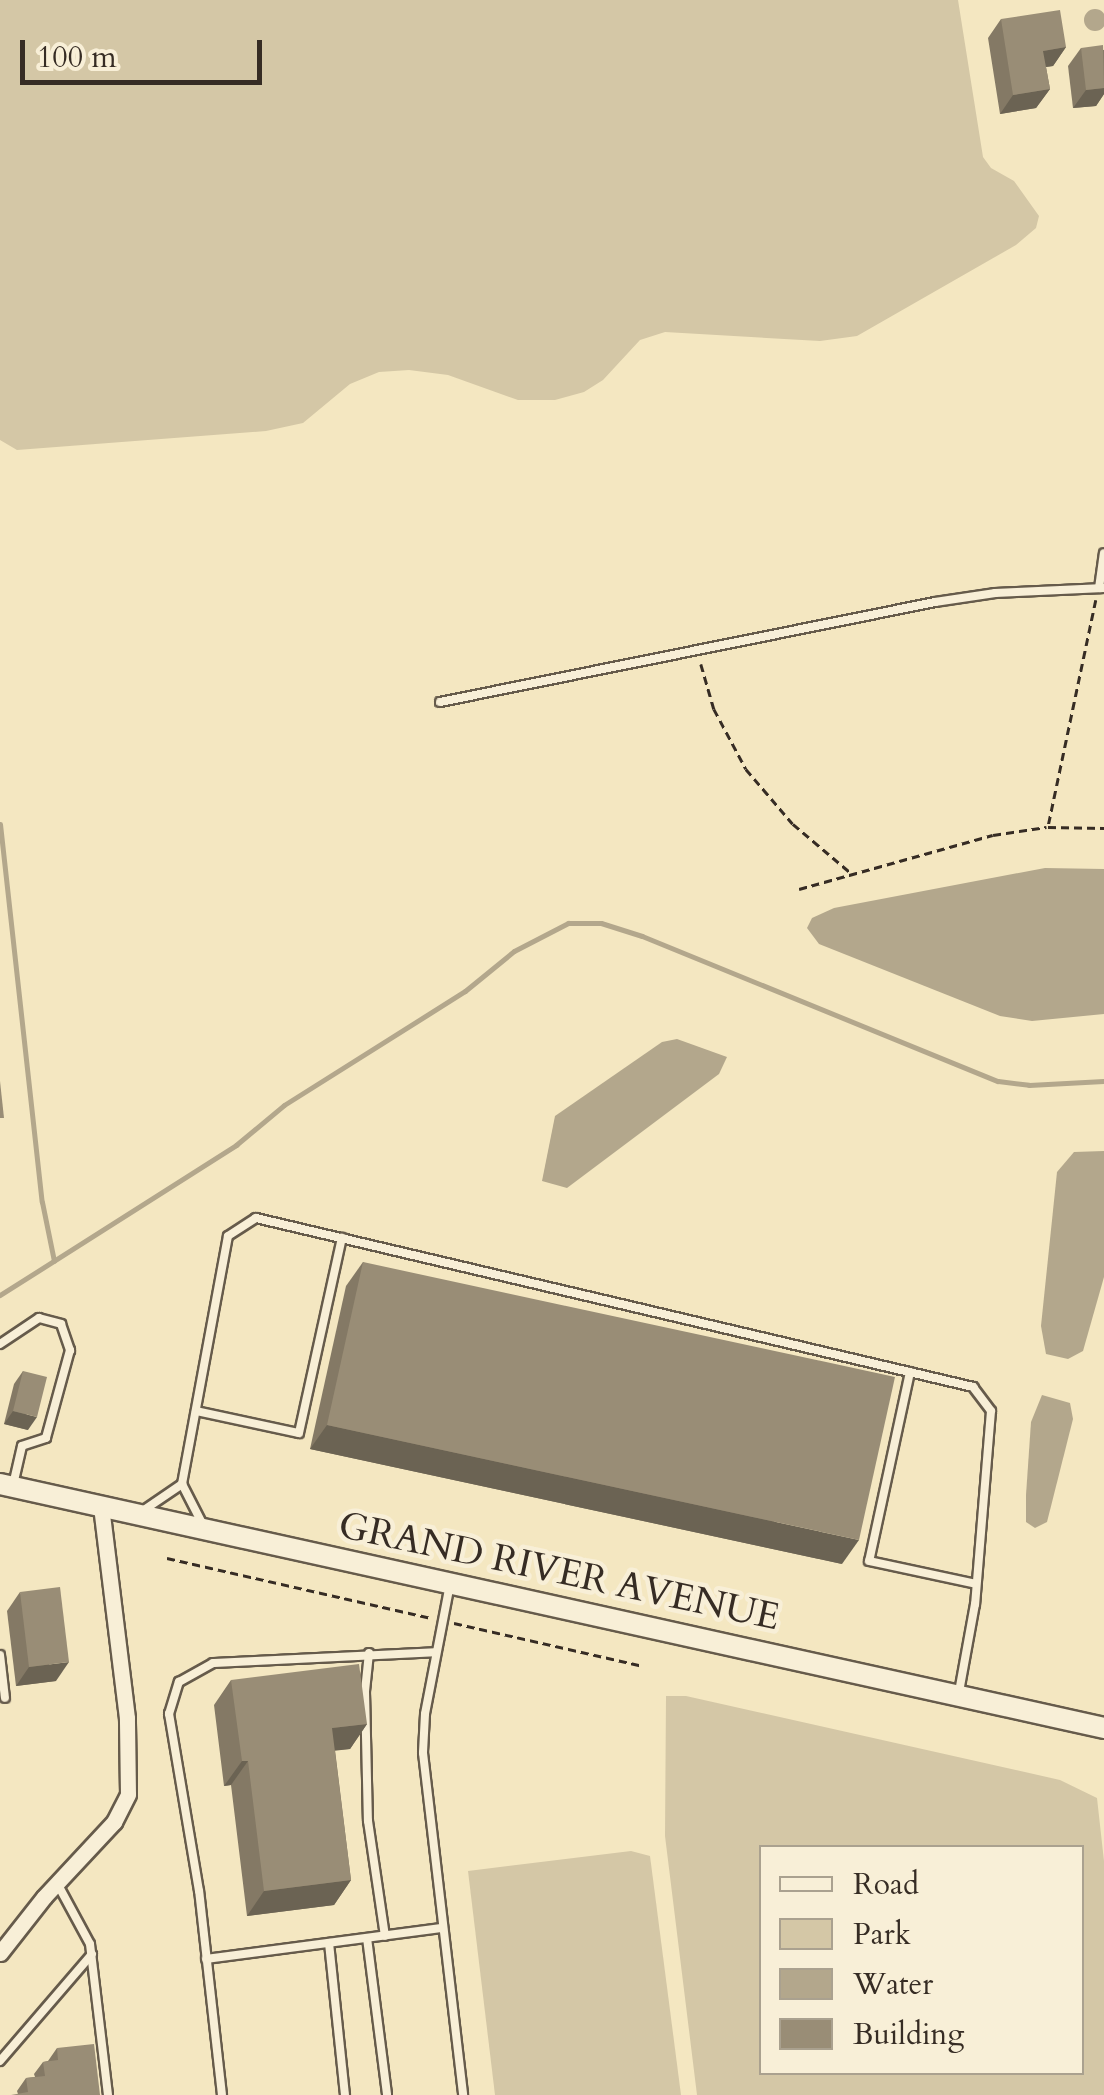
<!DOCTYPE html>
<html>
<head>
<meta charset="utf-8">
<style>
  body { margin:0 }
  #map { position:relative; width:1104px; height:2095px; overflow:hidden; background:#f4e7c1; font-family:Cardo,serif }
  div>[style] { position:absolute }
  .green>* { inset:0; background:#d4c7a6 }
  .water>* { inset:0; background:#b3a78c }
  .round { border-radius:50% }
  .stream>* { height:5px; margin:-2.5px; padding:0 2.5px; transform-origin:2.5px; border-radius:2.5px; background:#b3a78c }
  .path>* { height:2.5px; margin-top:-1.25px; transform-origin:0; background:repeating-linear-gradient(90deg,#362c24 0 8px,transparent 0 13px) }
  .roads { filter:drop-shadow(2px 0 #665b4b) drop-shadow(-2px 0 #665b4b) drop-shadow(0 2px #665b4b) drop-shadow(0 -2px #665b4b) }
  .lane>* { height:8px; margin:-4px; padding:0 4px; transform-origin:4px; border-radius:4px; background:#f8efd7 }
  .street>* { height:15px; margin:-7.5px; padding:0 7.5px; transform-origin:7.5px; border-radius:7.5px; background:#f8efd7 }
  .secondary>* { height:20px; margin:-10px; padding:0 10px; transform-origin:10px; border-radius:10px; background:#f8efd7 }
  .wall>* { inset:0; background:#847965 }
  .shaded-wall>* { inset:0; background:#6b6353 }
  .building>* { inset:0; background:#998d76 }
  span { translate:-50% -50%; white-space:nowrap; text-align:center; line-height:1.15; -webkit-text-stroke:9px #f8efd7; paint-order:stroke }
  .street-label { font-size:38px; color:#362c24 }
  .legend { position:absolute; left:759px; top:1845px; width:325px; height:230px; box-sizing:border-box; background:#f8efd7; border:2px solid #aaa18f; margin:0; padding:12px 18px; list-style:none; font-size:30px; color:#362c24 }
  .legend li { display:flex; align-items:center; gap:20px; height:50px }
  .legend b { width:50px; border:2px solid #aaa18f }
  .scale { position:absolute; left:20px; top:40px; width:242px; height:45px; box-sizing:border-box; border:5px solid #362c24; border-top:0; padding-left:12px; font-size:30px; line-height:35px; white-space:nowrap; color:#362c24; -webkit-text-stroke:8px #f8efd7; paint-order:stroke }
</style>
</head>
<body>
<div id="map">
  <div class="green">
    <div style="clip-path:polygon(0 0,958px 0,983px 157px,991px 168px,1014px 181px,1039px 216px,1036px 228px,1016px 245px,857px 336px,820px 341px,665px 332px,640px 340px,603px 380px,584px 392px,555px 400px,518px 400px,448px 375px,409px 370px,379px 372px,350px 384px,303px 423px,266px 431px,17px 450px,0 440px)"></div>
    <div style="clip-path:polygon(evenodd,666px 1696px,686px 1696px,1060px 1780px,1097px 1798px,1104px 1861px,1104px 2095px,697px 2095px,665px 1836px,666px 1696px,762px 1848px,1082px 1848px,1082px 2072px,762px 2072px,762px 1848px)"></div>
    <div style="clip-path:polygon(631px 1851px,650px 1856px,681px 2095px,495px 2095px,468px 1871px)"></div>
  </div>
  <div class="water">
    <div class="round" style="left:1084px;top:9px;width:22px;height:22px"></div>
    <div style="clip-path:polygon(1045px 868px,1104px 869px,1104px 1014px,1032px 1021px,1000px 1016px,819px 944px,807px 928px,812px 918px,834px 908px)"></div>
    <div style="clip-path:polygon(677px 1039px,727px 1057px,719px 1074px,567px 1188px,542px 1181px,555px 1116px,662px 1042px)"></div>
    <div style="clip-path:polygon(1104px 1151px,1104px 1277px,1083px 1351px,1068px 1359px,1046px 1354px,1041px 1326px,1057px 1172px,1074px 1152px)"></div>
    <div style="clip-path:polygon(1042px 1395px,1070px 1403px,1073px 1419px,1047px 1522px,1035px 1528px,1026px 1522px,1026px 1495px,1031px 1422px)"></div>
  </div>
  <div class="stream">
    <div style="left:0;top:824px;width:380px;rotate:83.7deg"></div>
    <div style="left:42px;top:1202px;width:60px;rotate:78.5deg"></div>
    <div style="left:0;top:1295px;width:280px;rotate:-32.4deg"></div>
    <div style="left:236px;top:1145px;width:62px;rotate:-39.8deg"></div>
    <div style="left:284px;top:1105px;width:214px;rotate:-32.2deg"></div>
    <div style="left:465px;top:991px;width:63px;rotate:-39.2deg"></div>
    <div style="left:514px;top:951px;width:61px;rotate:-27.4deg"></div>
    <div style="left:568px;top:923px;width:33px"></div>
    <div style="left:601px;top:923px;width:43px;rotate:17.6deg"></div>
    <div style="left:642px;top:936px;width:384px;rotate:22.2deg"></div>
    <div style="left:998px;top:1081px;width:31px;rotate:7deg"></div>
    <div style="left:1029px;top:1085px;width:75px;rotate:-3.1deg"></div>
  </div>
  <div class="path">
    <div style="left:1096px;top:600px;width:232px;rotate:101.9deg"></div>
    <div style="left:1048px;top:827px;width:56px;rotate:1deg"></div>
    <div style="left:701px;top:664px;width:47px;rotate:73.9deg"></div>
    <div style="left:714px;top:709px;width:68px;rotate:61.9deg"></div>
    <div style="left:746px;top:769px;width:72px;rotate:49.5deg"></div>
    <div style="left:793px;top:824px;width:76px;rotate:40.2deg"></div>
    <div style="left:799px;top:889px;width:201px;rotate:-15.6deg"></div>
    <div style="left:993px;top:835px;width:54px;rotate:-8.6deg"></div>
    <div style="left:167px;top:1558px;width:272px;rotate:12.8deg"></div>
    <div style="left:454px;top:1623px;width:194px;rotate:12.8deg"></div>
  </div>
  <div class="roads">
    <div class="lane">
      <div style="left:1099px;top:588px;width:35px;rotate:-82deg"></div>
      <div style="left:440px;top:702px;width:505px;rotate:-11.42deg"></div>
      <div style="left:935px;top:602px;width:61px;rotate:-8.5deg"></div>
      <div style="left:995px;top:593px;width:109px;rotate:-2.6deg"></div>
      <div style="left:0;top:1344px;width:47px;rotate:-33.7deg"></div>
      <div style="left:39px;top:1318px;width:23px;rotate:15deg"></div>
      <div style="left:61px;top:1324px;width:28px;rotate:71deg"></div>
      <div style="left:70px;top:1350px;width:91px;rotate:105.3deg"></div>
      <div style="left:46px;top:1438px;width:25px;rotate:162deg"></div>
      <div style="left:22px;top:1446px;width:37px;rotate:103deg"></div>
      <div style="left:910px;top:1372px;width:193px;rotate:102.2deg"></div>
      <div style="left:869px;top:1561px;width:109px;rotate:12.1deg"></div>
      <div style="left:196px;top:1411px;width:105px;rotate:12.1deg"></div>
      <div style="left:299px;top:1433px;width:200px;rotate:-77.6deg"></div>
      <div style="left:141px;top:1512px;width:50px;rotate:-34.3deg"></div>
      <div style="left:203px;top:1525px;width:46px;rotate:-117.1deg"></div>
      <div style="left:182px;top:1484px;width:252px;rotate:-79.5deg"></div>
      <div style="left:228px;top:1236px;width:33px;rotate:-33deg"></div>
      <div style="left:256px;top:1218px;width:737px;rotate:13.26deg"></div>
      <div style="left:973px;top:1387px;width:30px;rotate:53deg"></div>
      <div style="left:991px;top:1411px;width:194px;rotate:94.7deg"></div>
      <div style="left:975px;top:1604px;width:89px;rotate:100.3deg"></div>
      <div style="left:450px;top:1584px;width:132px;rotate:100.9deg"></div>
      <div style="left:425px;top:1714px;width:39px;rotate:93deg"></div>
      <div style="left:423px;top:1753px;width:344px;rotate:83.3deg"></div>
      <div style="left:369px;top:1653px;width:39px;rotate:96deg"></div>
      <div style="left:365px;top:1692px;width:129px;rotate:88.7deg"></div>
      <div style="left:368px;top:1821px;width:116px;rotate:81.6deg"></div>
      <div style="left:0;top:1655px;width:43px;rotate:83.4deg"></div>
      <div style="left:57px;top:1883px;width:69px;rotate:61.6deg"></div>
      <div style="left:90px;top:1944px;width:152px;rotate:83.2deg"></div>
      <div style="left:367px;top:1938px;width:158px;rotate:82.7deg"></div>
      <div style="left:329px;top:1943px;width:153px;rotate:84deg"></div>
      <div style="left:206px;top:1959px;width:239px;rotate:-7.5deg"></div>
      <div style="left:0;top:2061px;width:141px;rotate:-49.3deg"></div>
      <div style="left:222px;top:2095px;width:205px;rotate:-96.4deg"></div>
      <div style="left:199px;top:1891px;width:180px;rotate:-99.6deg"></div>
      <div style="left:169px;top:1714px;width:34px;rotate:-73deg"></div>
      <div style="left:179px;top:1682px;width:39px;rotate:-29deg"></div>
      <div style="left:213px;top:1663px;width:223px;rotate:-2.8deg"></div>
    </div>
    <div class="street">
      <div style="left:0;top:1953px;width:71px;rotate:-51.8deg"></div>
      <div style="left:44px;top:1897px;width:103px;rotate:-47deg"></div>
      <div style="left:114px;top:1822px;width:31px;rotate:-63deg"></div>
      <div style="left:128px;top:1794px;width:76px;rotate:-90.8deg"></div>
      <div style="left:127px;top:1718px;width:213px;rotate:-97deg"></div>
    </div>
    <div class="secondary">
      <div style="left:0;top:1484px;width:1131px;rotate:12.46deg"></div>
    </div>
  </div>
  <div class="wall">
    <div style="clip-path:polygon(1001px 19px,1066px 47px,1053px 66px,1046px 67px,1050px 89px,1036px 108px,1000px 114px,988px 38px)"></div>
    <div style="clip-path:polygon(1081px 48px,1104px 50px,1104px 94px,1096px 106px,1073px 108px,1068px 66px)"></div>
    <div style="clip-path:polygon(363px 1262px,842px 1564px,310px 1449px,346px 1286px)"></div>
    <div style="clip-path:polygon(23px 1371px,28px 1430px,4px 1424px,14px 1384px)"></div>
    <div style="clip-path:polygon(20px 1592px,56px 1681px,16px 1686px,7px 1611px)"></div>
    <div style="clip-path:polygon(231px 1680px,367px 1724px,350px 1749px,335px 1750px,351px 1880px,334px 1905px,247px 1916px,231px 1785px,224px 1786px,214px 1705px)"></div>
    <div style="clip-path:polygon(57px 2048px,100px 2095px,18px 2094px,17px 2091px,26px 2078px,35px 2077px,34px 2074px,43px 2062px,48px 2061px)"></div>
  </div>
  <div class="shaded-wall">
    <div style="clip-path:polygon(1066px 47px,1053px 66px,1030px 69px,1043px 51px)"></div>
    <div style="clip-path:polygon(1104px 88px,1104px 94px,1096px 106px,1073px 108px,1086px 90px)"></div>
    <div style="clip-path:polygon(1050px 89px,1036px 108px,1000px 114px,1013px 95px)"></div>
    <div style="clip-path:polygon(13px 1411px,37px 1417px,28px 1430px,4px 1424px)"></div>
    <div style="clip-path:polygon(327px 1425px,859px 1540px,842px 1564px,310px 1449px)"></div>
    <div style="clip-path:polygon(69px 1662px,56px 1681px,16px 1686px,29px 1667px)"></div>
    <div style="clip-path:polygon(367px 1724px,350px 1749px,315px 1753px,332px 1728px)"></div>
    <div style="clip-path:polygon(242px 1761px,248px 1761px,231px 1785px,224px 1786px)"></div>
    <div style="clip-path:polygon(351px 1880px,334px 1905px,247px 1916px,264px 1891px)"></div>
  </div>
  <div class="building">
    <div style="clip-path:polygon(1060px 10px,1066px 47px,1043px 51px,1050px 89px,1013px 95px,1001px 19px)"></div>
    <div style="clip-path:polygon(1103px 45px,1104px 88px,1086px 90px,1081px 48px)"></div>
    <div style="clip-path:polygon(0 1081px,4px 1118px,0 1118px)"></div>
    <div style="clip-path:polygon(363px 1262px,895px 1377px,859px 1540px,327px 1425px)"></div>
    <div style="clip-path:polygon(23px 1371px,47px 1377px,37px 1417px,13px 1411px)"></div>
    <div style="clip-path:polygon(60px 1587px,69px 1662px,29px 1667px,20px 1592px)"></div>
    <div style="clip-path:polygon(359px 1664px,367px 1724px,332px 1728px,351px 1880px,264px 1891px,248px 1761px,242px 1761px,231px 1680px)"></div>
    <div style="clip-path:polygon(94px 2044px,100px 2095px,11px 2095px,28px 2092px,26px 2078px,45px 2076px,43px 2062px,58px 2060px,57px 2048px)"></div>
  </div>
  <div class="street-label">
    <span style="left:559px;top:1572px;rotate:12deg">GRAND RIVER AVENUE</span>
  </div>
  <ul class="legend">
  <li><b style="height:12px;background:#f8efd7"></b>Road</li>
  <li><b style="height:28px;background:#d4c7a6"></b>Park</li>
  <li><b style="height:28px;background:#b3a78c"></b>Water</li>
  <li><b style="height:28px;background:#998d76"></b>Building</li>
  </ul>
  <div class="scale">100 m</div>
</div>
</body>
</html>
